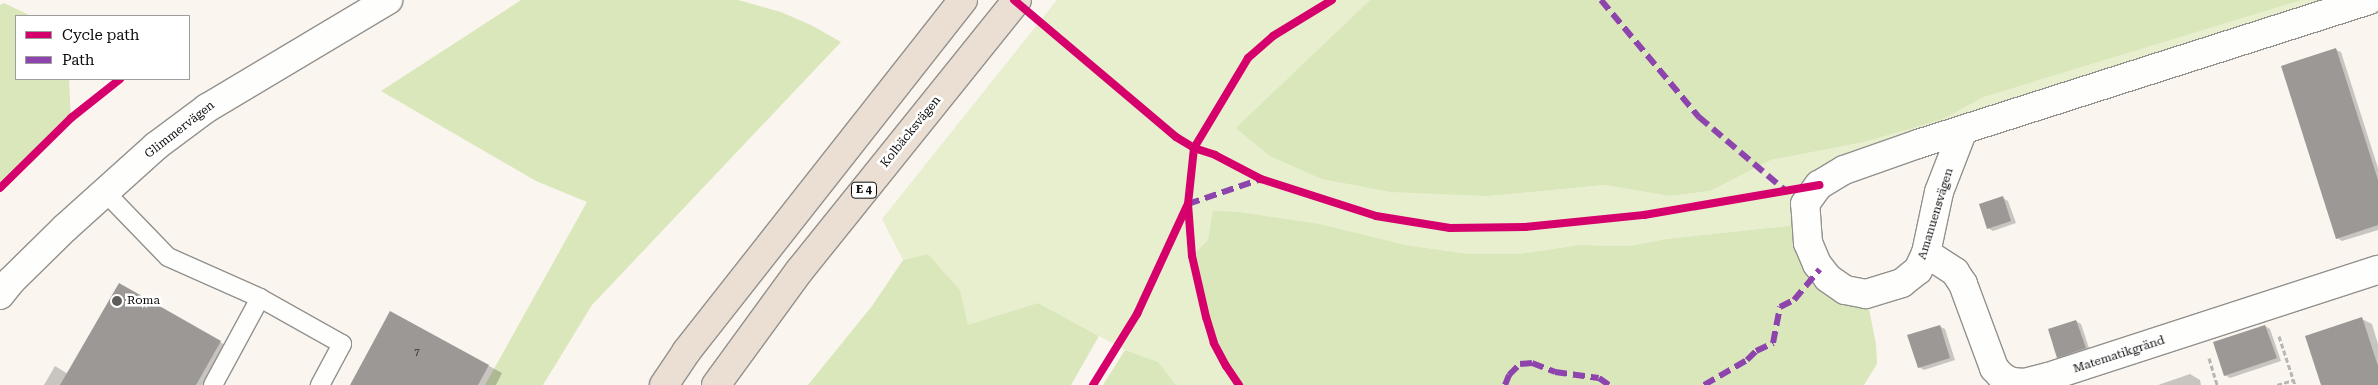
<!DOCTYPE html>
<html>
<head>
<meta charset="utf-8">
<style>
  body { margin:0 }
  #map { position:relative; width:2378px; height:385px; overflow:hidden; background:#faf6ef; font-family:"Roboto Serif",serif }
  div>[style] { position:absolute }
  .green>* { inset:0; background:#e7efce }
  .forest>* { inset:0; background:#d9e7bb }
  .shadow>* { inset:0; background:#0003 }
  .building>* { inset:0; background:#9c9895 }
  .path>* { height:3px; margin-top:-1.5px; transform-origin:0; background:repeating-linear-gradient(90deg,#b7b6b5 0 5px,transparent 0 7.5px) }
  .roads { filter:drop-shadow(1px 0 #93918e) drop-shadow(-1px 0 #93918e) drop-shadow(0 1px #93918e) drop-shadow(0 -1px #93918e) }
  .service>* { height:18px; margin:-9px; padding:0 9px; transform-origin:9px; border-radius:9px; background:#fefefd }
  .minor>* { height:28px; margin:-14px; padding:0 14px; transform-origin:14px; border-radius:14px; background:#fefefd }
  .trunk>* { height:28px; margin:-14px; padding:0 14px; transform-origin:14px; border-radius:14px; background:#ebdfd4 }
  .quiet>* { height:6px; margin-top:-3px; transform-origin:0; background:repeating-linear-gradient(90deg,#8e44ad 0 12px,transparent 0 18px) }
  .cycleway>* { height:8px; margin:-4px; padding:0 4px; transform-origin:4px; border-radius:4px; background:#d6006c }
  .dots>* { width:14px; height:14px; translate:-50% -50%; box-sizing:border-box; border:2px solid #fff; border-radius:50% }
  span { translate:-50% -50%; white-space:nowrap; text-align:center; line-height:1.15; -webkit-text-stroke:5px #fff; paint-order:stroke }
  .number-label { font-size:10px; color:#2f2e2e }
  .number-label span { -webkit-text-stroke-width:0 }
  .shield-label span { padding:1px 4px; background:#fff; border:1px solid; border-radius:4px; -webkit-text-stroke-width:0 }
  .shield-label { font-size:11px; color:#0b0b0b; font-weight:700 }
  .street-label { font-size:12px; color:#0b0b0b }
  .poi-label { font-size:12px; color:#0b0b0b }
  .left { translate:0 -50%; text-align:left }
  .legend { position:absolute; left:15px; top:15px; width:175px; height:65px; box-sizing:border-box; background:#fff; border:1px solid #9d9d9d; margin:0; padding:6px 9px; list-style:none; font-size:15px; color:#0b0b0b }
  .legend li { display:flex; align-items:center; gap:10px; height:25px }
  .legend b { width:25px; border:1px solid #9d9d9d }
</style>
</head>
<body>
<div id="map">
  <div class="green">
    <div style="clip-path:polygon(1057px 0,1370px 0,1236px 129px,1489px 196px,1605px 185px,1669px 196px,1710px 191px,1771px 160px,1864px 142px,1941px 120px,1984px 97px,2302px 0,2369px 0,1844px 170px,1805px 224px,1666px 239px,1629px 246px,1579px 245px,1519px 254px,1470px 254px,1405px 245px,1208px 240px,1192px 256px,1206px 317px,1214px 343px,1226px 366px,1239px 385px,1176px 385px,1157px 362px,1125px 350px,1038px 303px,968px 326px,960px 290px,928px 254px,903px 260px,882px 219px)"></div>
  </div>
  <div class="forest">
    <div style="clip-path:polygon(521px 0,738px 0,781px 12px,811px 25px,841px 42px,592px 305px,543px 385px,485px 385px,587px 202px,536px 181px,381px 91px)"></div>
    <div style="clip-path:polygon(1370px 0,2302px 0,1984px 97px,1941px 120px,1864px 142px,1771px 160px,1710px 191px,1669px 196px,1605px 185px,1489px 196px,1391px 192px,1322px 179px,1270px 156px,1236px 128px)"></div>
    <div style="clip-path:polygon(4px 3px,31px 16px,16px 16px,16px 79px,69px 79px,71px 118px,0 188px,0 5px)"></div>
    <div style="clip-path:polygon(1213px 211px,1238px 212px,1319px 224px,1405px 245px,1470px 254px,1519px 254px,1579px 245px,1629px 246px,1666px 239px,1805px 224px,1808px 243px,1866px 294px,1876px 344px,1877px 364px,1864px 385px,1239px 385px,1226px 366px,1214px 343px,1206px 317px,1192px 256px,1208px 240px)"></div>
    <div style="clip-path:polygon(928px 254px,960px 290px,968px 325px,1038px 303px,1099px 336px,1071px 385px,808px 385px,872px 306px,903px 260px)"></div>
    <div style="clip-path:polygon(1125px 350px,1158px 362px,1176px 385px,1103px 385px)"></div>
  </div>
  <div class="shadow">
    <div style="clip-path:polygon(2336px 50px,2341px 52px,2378px 168px,2378px 230px,2342px 241px,2337px 238px)"></div>
    <div style="clip-path:polygon(2003px 198px,2008px 201px,2016px 223px,1993px 231px,1988px 228px)"></div>
    <div style="clip-path:polygon(119px 284px,234px 350px,214px 385px,44px 385px,55px 366px,68px 374px)"></div>
    <div style="clip-path:polygon(391px 313px,502px 373px,496px 385px,352px 385px)"></div>
    <div style="clip-path:polygon(2362px 319px,2372px 324px,2378px 344px,2378px 385px,2322px 385px)"></div>
    <div style="clip-path:polygon(2076px 321px,2081px 324px,2090px 351px,2063px 360px,2058px 357px)"></div>
    <div style="clip-path:polygon(1939px 326px,1945px 329px,1955px 360px,1924px 370px,1919px 367px)"></div>
    <div style="clip-path:polygon(2265px 326px,2270px 329px,2281px 361px,2230px 378px,2225px 375px)"></div>
    <div style="clip-path:polygon(2190px 374px,2200px 380px,2201px 385px,2158px 385px)"></div>
  </div>
  <div class="building">
    <div style="clip-path:polygon(2336px 48px,2378px 180px,2378px 225px,2336px 239px,2281px 66px)"></div>
    <div style="clip-path:polygon(2003px 196px,2011px 221px,1987px 229px,1979px 204px)"></div>
    <div style="clip-path:polygon(119px 283px,221px 341px,196px 385px,60px 385px)"></div>
    <div style="clip-path:polygon(390px 311px,489px 365px,478px 385px,350px 385px)"></div>
    <div style="clip-path:polygon(2362px 317px,2378px 366px,2378px 385px,2321px 385px,2305px 336px)"></div>
    <div style="clip-path:polygon(2076px 320px,2086px 348px,2057px 358px,2048px 329px)"></div>
    <div style="clip-path:polygon(1940px 325px,1950px 358px,1918px 368px,1907px 335px)"></div>
    <div style="clip-path:polygon(2265px 325px,2277px 358px,2224px 376px,2213px 342px)"></div>
  </div>
  <div class="path">
    <div style="left:2279px;top:336px;width:52px;rotate:71.9deg"></div>
    <div style="left:2209px;top:358px;width:28px;rotate:73deg"></div>
    <div style="left:2277px;top:385px;width:17px;rotate:-17deg"></div>
  </div>
  <div class="roads">
    <div class="service">
      <div style="left:106px;top:193px;width:89px;rotate:45.9deg"></div>
      <div style="left:168px;top:257px;width:101px;rotate:24deg"></div>
      <div style="left:260px;top:298px;width:94px;rotate:29.3deg"></div>
      <div style="left:342px;top:344px;width:47px;rotate:118.2deg"></div>
      <div style="left:213px;top:385px;width:99px;rotate:-61.6deg"></div>
    </div>
    <div class="minor">
      <div style="left:1963px;top:130px;width:66px;rotate:111.2deg"></div>
      <div style="left:1939px;top:192px;width:62px;rotate:102deg"></div>
      <div style="left:1926px;top:253px;width:19px;rotate:115deg"></div>
      <div style="left:1918px;top:270px;width:21px;rotate:141deg"></div>
      <div style="left:1902px;top:283px;width:38px;rotate:163deg"></div>
      <div style="left:1866px;top:294px;width:21px;rotate:-169deg"></div>
      <div style="left:1845px;top:290px;width:21px;rotate:-145deg"></div>
      <div style="left:1828px;top:278px;width:18px;rotate:-128deg"></div>
      <div style="left:1817px;top:264px;width:23px;rotate:-113deg"></div>
      <div style="left:1808px;top:243px;width:39px;rotate:-94deg"></div>
      <div style="left:1805px;top:204px;width:24px;rotate:-54deg"></div>
      <div style="left:1819px;top:185px;width:29px;rotate:-31deg"></div>
      <div style="left:1844px;top:170px;width:78px;rotate:-19.4deg"></div>
      <div style="left:1918px;top:144px;width:473px;rotate:-17.7deg"></div>
      <div style="left:1926px;top:253px;width:35px;rotate:33deg"></div>
      <div style="left:1955px;top:272px;width:14px;rotate:56deg"></div>
      <div style="left:1963px;top:284px;width:90px;rotate:69.7deg"></div>
      <div style="left:1994px;top:368px;width:12px;rotate:48deg"></div>
      <div style="left:2002px;top:377px;width:11px;rotate:27deg"></div>
      <div style="left:2012px;top:382px;width:12px;rotate:5deg"></div>
      <div style="left:2024px;top:383px;width:25px;rotate:-14deg"></div>
      <div style="left:2048px;top:377px;width:347px;rotate:-18deg"></div>
      <div style="left:0;top:295px;width:18px;rotate:-52deg"></div>
      <div style="left:11px;top:281px;width:76px;rotate:-44.5deg"></div>
      <div style="left:65px;top:228px;width:122px;rotate:-42deg"></div>
      <div style="left:156px;top:146px;width:64px;rotate:-36.7deg"></div>
      <div style="left:207px;top:108px;width:211px;rotate:-30.8deg"></div>
    </div>
    <div class="trunk">
      <div style="left:664px;top:385px;width:40px;rotate:-56deg"></div>
      <div style="left:686px;top:352px;width:448px;rotate:-51.8deg"></div>
      <div style="left:716px;top:385px;width:142px;rotate:-53.9deg"></div>
      <div style="left:800px;top:270px;width:346px;rotate:-51.2deg"></div>
    </div>
  </div>
  <div class="quiet">
    <div style="left:1601px;top:0;width:153px;rotate:50.1deg"></div>
    <div style="left:1699px;top:117px;width:114px;rotate:40.4deg"></div>
    <div style="left:1188px;top:204px;width:77px;rotate:-18.9deg"></div>
    <div style="left:1505px;top:385px;width:11px;rotate:-68deg"></div>
    <div style="left:1509px;top:375px;width:16px;rotate:-45deg"></div>
    <div style="left:1520px;top:364px;width:12px;rotate:-5deg"></div>
    <div style="left:1532px;top:363px;width:25px;rotate:21deg"></div>
    <div style="left:1555px;top:372px;width:44px;rotate:7.8deg"></div>
    <div style="left:1599px;top:378px;width:12px;rotate:35deg"></div>
    <div style="left:1704px;top:385px;width:50px;rotate:-30.2deg"></div>
    <div style="left:1747px;top:360px;width:13px;rotate:-45deg"></div>
    <div style="left:1756px;top:351px;width:19px;rotate:-25deg"></div>
    <div style="left:1773px;top:343px;width:37px;rotate:-79deg"></div>
    <div style="left:1780px;top:307px;width:16px;rotate:-27deg"></div>
    <div style="left:1794px;top:300px;width:40px;rotate:-50deg"></div>
  </div>
  <div class="cycleway">
    <div style="left:1014px;top:0;width:212px;rotate:40.2deg"></div>
    <div style="left:1176px;top:137px;width:21px;rotate:31deg"></div>
    <div style="left:1194px;top:148px;width:22px;rotate:18deg"></div>
    <div style="left:1215px;top:155px;width:52px;rotate:27.6deg"></div>
    <div style="left:1261px;top:179px;width:121px;rotate:17.8deg"></div>
    <div style="left:1376px;top:216px;width:75px;rotate:9.2deg"></div>
    <div style="left:1450px;top:228px;width:75px;rotate:-0.8deg"></div>
    <div style="left:1525px;top:227px;width:120px;rotate:-5.8deg"></div>
    <div style="left:1644px;top:215px;width:178px;rotate:-9.7deg"></div>
    <div style="left:0;top:188px;width:100px;rotate:-44.6deg"></div>
    <div style="left:71px;top:118px;width:63px;rotate:-38.5deg"></div>
    <div style="left:1093px;top:385px;width:84px;rotate:-58.2deg"></div>
    <div style="left:1137px;top:314px;width:119px;rotate:-65.2deg"></div>
    <div style="left:1239px;top:385px;width:23px;rotate:-124deg"></div>
    <div style="left:1226px;top:366px;width:26px;rotate:-118deg"></div>
    <div style="left:1214px;top:343px;width:27px;rotate:-107deg"></div>
    <div style="left:1206px;top:317px;width:63px;rotate:-102.9deg"></div>
    <div style="left:1192px;top:256px;width:52px;rotate:-94.4deg"></div>
    <div style="left:1188px;top:204px;width:56px;rotate:-83.9deg"></div>
    <div style="left:1194px;top:148px;width:105px;rotate:-59deg"></div>
    <div style="left:1248px;top:58px;width:33px;rotate:-41deg"></div>
    <div style="left:1273px;top:36px;width:69px;rotate:-31.4deg"></div>
  </div>
  <div class="dots">
    <div style="left:117px;top:301px;background:#5f5d5b"></div>
  </div>
  <div class="number-label">
    <span style="left:417px;top:352px">7</span>
  </div>
  <div class="shield-label">
    <span style="left:864px;top:190px">E 4</span>
  </div>
  <div class="street-label">
    <span style="left:180px;top:130px;rotate:-38deg">Glimmervägen</span>
    <span style="left:911px;top:132px;rotate:-51deg">Kolbäcksvägen</span>
    <span style="left:1936px;top:214px;rotate:-73deg">Amanuensvägen</span>
    <span style="left:2119px;top:355px;rotate:-18deg">Matematikgränd</span>
  </div>
  <div class="poi-label">
    <span class="left" style="left:127px;top:301px">Roma</span>
  </div>
  <ul class="legend">
  <li><b style="height:6px;background:#d6006c"></b>Cycle path</li>
  <li><b style="height:6px;background:#8e44ad"></b>Path</li>
  </ul>
</div>
</body>
</html>
